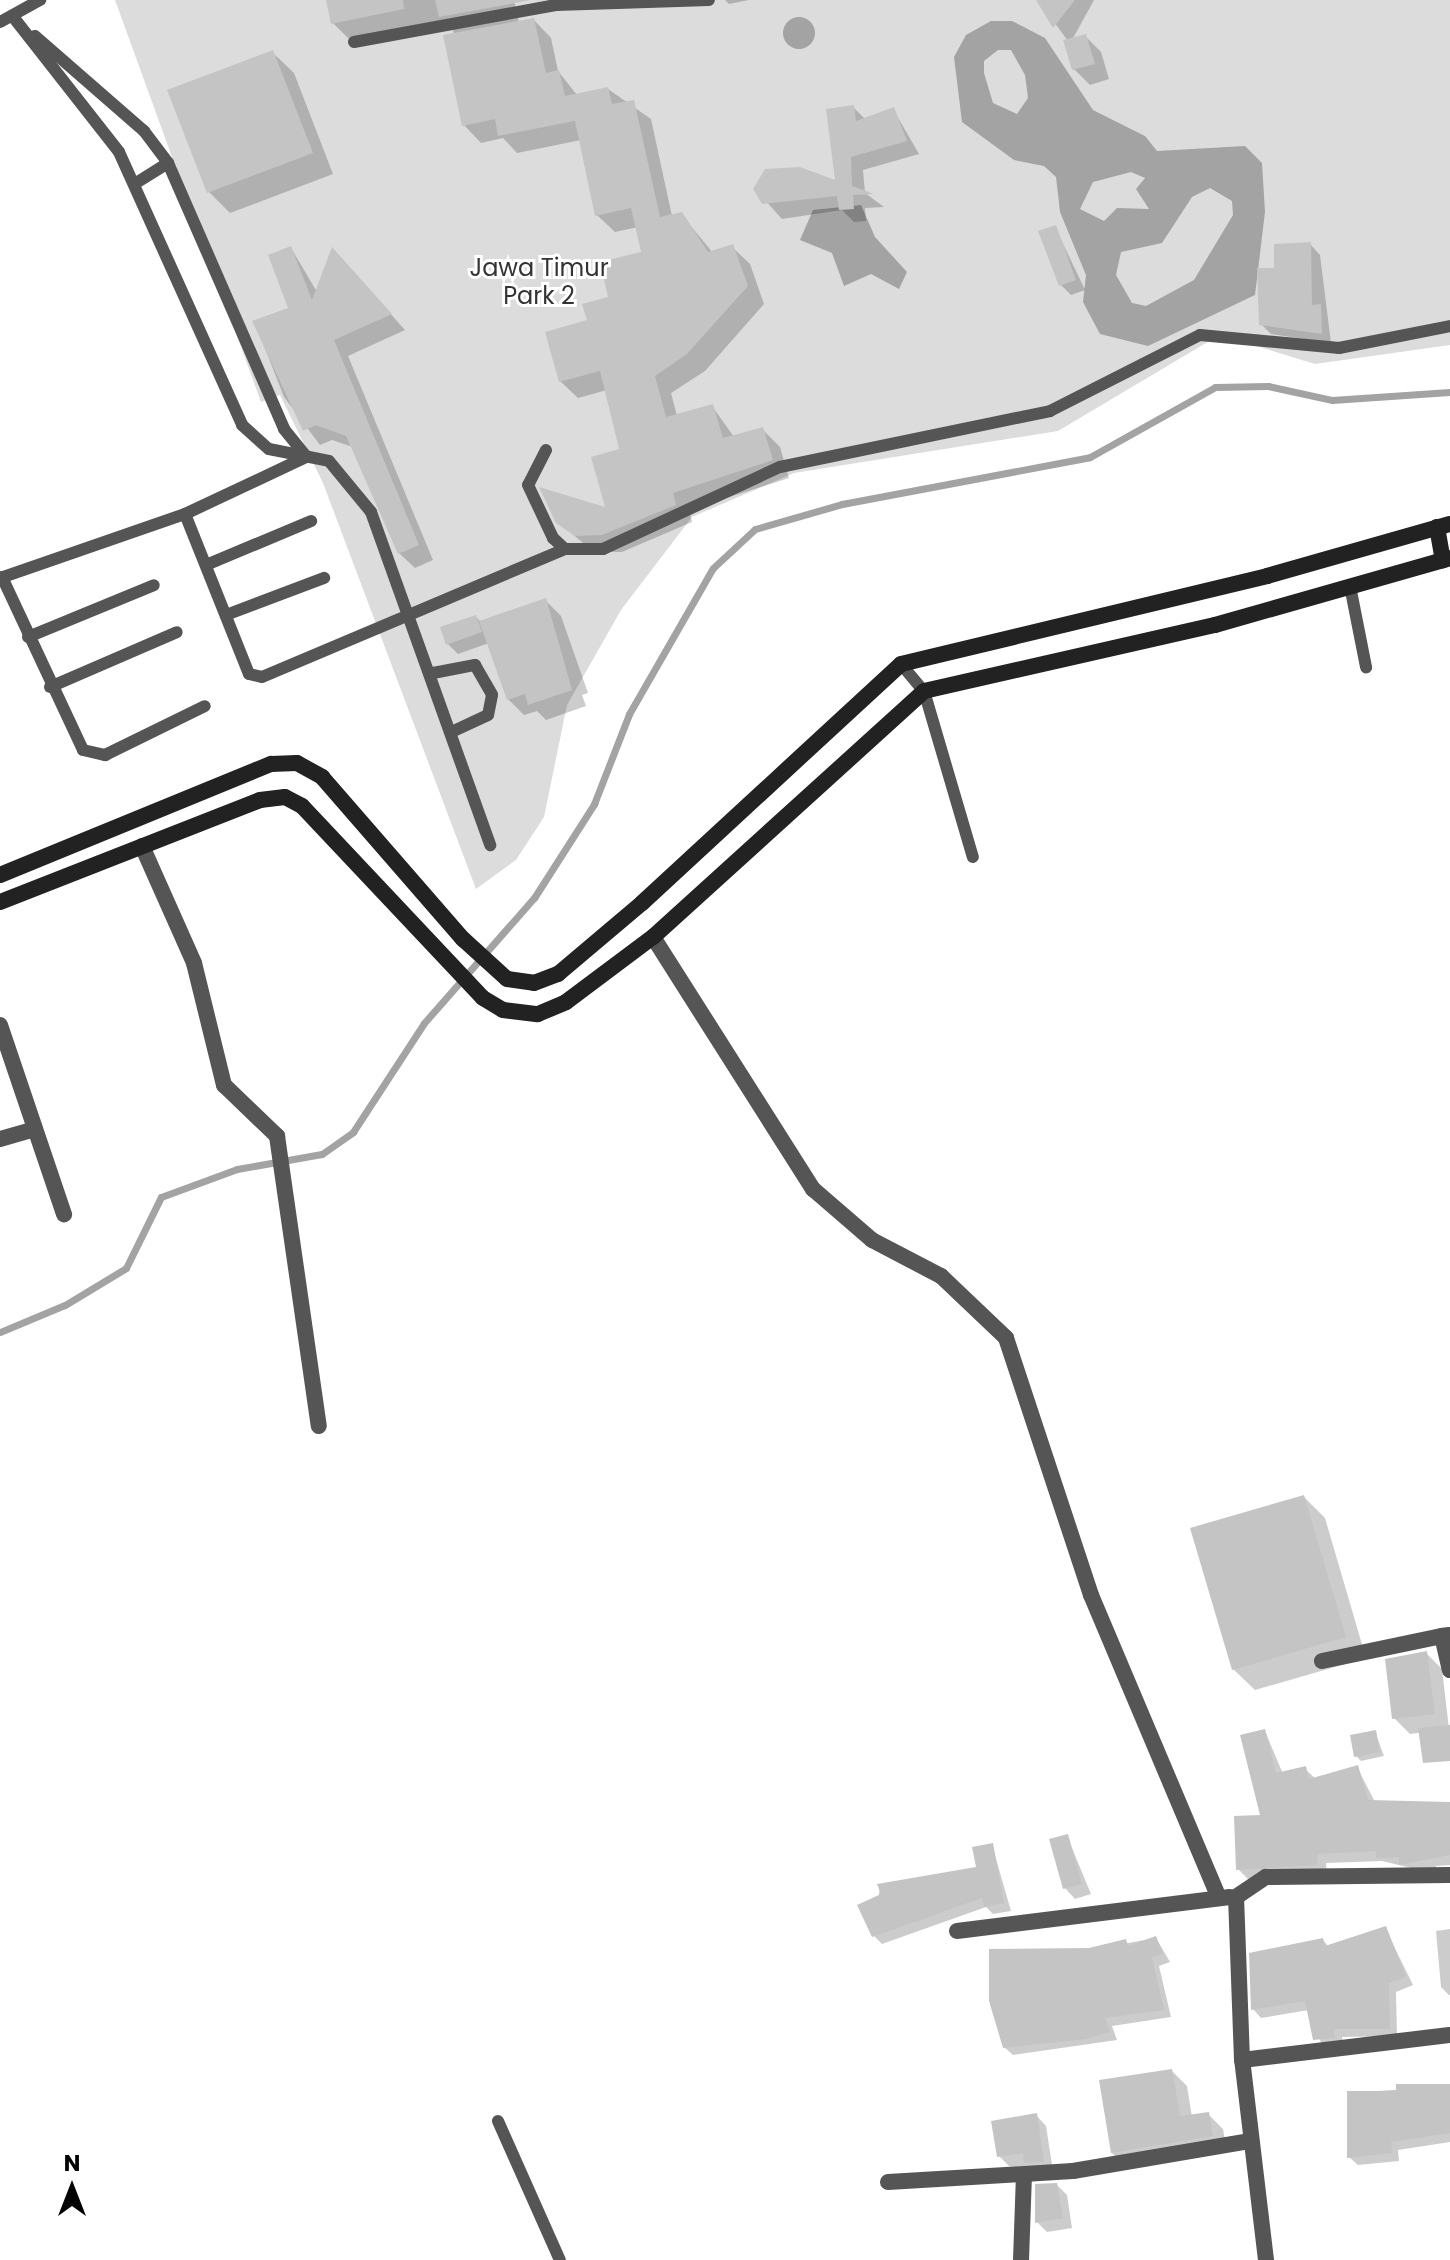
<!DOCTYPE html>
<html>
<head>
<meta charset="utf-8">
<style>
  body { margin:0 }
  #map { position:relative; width:1450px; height:2260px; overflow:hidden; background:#fff; font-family:Poppins,sans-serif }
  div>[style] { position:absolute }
  .green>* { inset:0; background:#dcdcdc }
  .water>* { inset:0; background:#a3a3a3 }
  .round { border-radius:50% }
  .shadow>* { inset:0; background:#0003 }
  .stream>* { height:7px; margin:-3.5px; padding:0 3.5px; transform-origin:3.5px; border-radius:3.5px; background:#a3a3a3 }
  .building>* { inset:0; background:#c4c4c4 }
  .lane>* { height:12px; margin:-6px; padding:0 6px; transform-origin:6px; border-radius:6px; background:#555 }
  .street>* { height:16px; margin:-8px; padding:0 8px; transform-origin:8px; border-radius:8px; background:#555 }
  .secondary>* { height:16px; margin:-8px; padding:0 8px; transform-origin:8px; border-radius:8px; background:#222 }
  span { translate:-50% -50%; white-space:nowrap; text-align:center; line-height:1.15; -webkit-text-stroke:6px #fff; paint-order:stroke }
  .park-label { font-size:24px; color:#333 }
  .north { position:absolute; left:32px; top:2148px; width:80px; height:80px; -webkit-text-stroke:6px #fff; paint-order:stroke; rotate:0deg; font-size:22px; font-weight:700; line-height:32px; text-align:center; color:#000 }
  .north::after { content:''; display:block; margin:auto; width:28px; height:36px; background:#000; clip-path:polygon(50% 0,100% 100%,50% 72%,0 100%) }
</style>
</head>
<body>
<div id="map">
  <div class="green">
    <div style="clip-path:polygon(115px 0,1450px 0,1450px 345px,1315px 364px,1227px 337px,1211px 340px,1058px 431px,794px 473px,692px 517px,621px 610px,567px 705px,544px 817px,516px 860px,476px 889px,323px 483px,280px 395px,261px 402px)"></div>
  </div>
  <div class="water">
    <div class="round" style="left:783px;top:17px;width:32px;height:32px"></div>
    <div style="clip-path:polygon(evenodd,991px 21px,1012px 21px,1045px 38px,1093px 110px,1145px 136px,1157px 151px,1245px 146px,1262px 163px,1265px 212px,1255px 295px,1148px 346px,1100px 334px,1083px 302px,1086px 275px,1060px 212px,1056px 177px,1044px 166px,1014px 160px,962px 122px,954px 57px,966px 35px,991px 21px,998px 50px,1011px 50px,1025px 75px,1028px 98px,1017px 114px,993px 103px,984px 73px,984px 61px,998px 50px,991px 21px,1131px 172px,1145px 178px,1136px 189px,1149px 209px,1117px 208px,1104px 221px,1080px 209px,1093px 182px,1131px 172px,991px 21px,1210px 188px,1232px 201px,1233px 215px,1194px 280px,1146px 306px,1132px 303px,1116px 275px,1121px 252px,1162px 243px,1192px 197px,1210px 188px)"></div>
    <div style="clip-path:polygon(861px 205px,875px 237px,907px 272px,899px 289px,871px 274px,844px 286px,832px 253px,800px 240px,813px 210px)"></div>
  </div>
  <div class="shadow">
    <div style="clip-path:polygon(328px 0,514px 0,519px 23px,534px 20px,551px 38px,558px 71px,577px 95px,608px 89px,651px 119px,672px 216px,681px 214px,713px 253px,732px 247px,750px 264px,764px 304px,705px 371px,671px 393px,677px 416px,712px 406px,734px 437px,762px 429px,780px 447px,789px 478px,689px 510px,692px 522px,622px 552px,594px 552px,558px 522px,608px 510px,622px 450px,607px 390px,578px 398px,560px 381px,589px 322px,644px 253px,638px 227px,615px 232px,597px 215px,581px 140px,517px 153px,503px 138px,481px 143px,464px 125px,453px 29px,352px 42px,333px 23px)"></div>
    <div style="clip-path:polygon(725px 0,749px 0,729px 4px)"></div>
    <div style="clip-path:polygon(1038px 0,1094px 0,1072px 40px,1085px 36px,1101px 52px,1109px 79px,1090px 85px,1074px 69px,1068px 41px)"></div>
    <div style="clip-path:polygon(272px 52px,294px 73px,333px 174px,230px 213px,209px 192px)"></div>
    <div style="clip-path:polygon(853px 107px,865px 119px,893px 109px,919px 154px,863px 170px,865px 193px,884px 207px,865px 208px,866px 221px,854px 222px,842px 210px,782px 219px,755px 189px,837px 183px)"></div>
    <div style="clip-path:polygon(1055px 227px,1085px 290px,1071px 295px,1061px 285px)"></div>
    <div style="clip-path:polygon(1310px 244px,1320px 255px,1331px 343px,1271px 334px,1261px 324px,1276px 270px)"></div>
    <div style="clip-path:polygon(291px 248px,317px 292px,347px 265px,405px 330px,348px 356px,433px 560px,415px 568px,399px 553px,353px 447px,332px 440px,320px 445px,284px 397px,255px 323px,291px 309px)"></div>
    <div style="clip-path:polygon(545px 600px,561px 616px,588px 693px,582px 695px,586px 706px,546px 720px,537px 711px,524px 715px,508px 699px,489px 643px,458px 654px,448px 644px,476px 617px,481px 622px)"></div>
    <div style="clip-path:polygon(1304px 1497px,1325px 1518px,1366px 1658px,1255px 1690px,1233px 1669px)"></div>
    <div style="clip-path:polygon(1426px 1653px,1442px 1669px,1449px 1729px,1410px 1734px,1394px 1718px)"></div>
    <div style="clip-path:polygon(1265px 1731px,1283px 1774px,1305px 1769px,1316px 1779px,1357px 1767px,1375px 1802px,1450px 1809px,1450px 1865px,1436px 1866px,1436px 1874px,1382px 1861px,1326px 1863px,1327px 1875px,1249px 1880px,1238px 1869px,1262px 1817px)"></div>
    <div style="clip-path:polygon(1375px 1732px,1384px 1756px,1361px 1761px,1356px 1756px)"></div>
    <div style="clip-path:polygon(1067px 1836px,1091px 1894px,1075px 1899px,1065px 1888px)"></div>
    <div style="clip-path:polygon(992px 1845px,1011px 1911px,993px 1914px,986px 1907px,882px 1944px,874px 1936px,880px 1885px,978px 1868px)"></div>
    <div style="clip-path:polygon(1385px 1928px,1413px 1985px,1396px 1992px,1397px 2036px,1342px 2037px,1343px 2046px,1323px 2048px,1309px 2010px,1261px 2018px,1253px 2009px,1323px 1940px,1329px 1947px)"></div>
    <div style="clip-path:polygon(1450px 1929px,1450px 1995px,1449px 1995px,1441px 1987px,1436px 1931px)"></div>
    <div style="clip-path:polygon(1156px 1938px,1170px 1962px,1159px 1966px,1171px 2017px,1112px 2026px,1117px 2040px,1013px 2055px,1004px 2047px,1089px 1950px)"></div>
    <div style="clip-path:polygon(1172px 2071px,1187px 2086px,1192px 2117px,1208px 2114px,1223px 2129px,1227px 2151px,1127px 2168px,1112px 2153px)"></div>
    <div style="clip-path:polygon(1450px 2074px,1450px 2142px,1398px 2150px,1399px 2161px,1358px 2165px,1349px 2157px,1349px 2093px,1450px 2086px)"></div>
    <div style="clip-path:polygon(1036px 2115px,1046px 2126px,1053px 2171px,1009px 2166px,999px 2156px)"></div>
    <div style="clip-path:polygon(1057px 2185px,1067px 2195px,1072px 2228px,1047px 2232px,1037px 2222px)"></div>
  </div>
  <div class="stream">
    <div style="left:0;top:1332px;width:70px;rotate:-22.6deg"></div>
    <div style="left:65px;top:1305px;width:71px;rotate:-31.2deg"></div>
    <div style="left:126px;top:1268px;width:79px;rotate:-63.8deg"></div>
    <div style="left:161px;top:1197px;width:81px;rotate:-20.2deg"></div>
    <div style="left:237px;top:1169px;width:86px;rotate:-10deg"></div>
    <div style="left:322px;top:1154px;width:38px;rotate:-35deg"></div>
    <div style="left:353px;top:1132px;width:130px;rotate:-56.9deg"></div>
    <div style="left:424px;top:1023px;width:167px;rotate:-48.7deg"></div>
    <div style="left:534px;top:898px;width:112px;rotate:-57.4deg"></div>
    <div style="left:594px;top:804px;width:97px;rotate:-68.7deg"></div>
    <div style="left:629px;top:714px;width:168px;rotate:-60.1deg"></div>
    <div style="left:713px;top:568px;width:57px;rotate:-42.9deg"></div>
    <div style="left:755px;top:529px;width:91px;rotate:-16deg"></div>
    <div style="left:842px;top:504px;width:252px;rotate:-10.7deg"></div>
    <div style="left:1090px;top:457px;width:143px;rotate:-29.2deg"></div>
    <div style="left:1215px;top:387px;width:53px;rotate:-1.1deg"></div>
    <div style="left:1268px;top:386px;width:66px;rotate:12.3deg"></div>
    <div style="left:1332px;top:400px;width:118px;rotate:-3.9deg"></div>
  </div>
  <div class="building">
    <div style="clip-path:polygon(326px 0,403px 0,404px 9px,331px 24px)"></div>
    <div style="clip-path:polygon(435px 0,531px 0,439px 17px)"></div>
    <div style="clip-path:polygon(1036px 0,1075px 0,1053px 28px)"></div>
    <div style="clip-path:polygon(534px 18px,546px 73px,559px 70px,565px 96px,608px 87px,612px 104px,634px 100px,660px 217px,682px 212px,708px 252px,733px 244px,748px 286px,687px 354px,655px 376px,666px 417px,713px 404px,723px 438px,763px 427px,773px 460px,673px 493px,676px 505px,602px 535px,575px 536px,556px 523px,539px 487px,605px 507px,591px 457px,619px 449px,600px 371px,559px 382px,545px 332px,587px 320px,582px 304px,608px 297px,600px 262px,641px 252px,631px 208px,595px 216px,575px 121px,498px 136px,495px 119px,462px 126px,443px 35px)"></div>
    <div style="clip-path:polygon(1086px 34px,1095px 64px,1072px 70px,1063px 40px)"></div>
    <div style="clip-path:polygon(273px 50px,313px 153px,207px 193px,167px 90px)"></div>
    <div style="clip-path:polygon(854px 105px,856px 121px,894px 107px,907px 141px,851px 157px,852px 186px,874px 194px,853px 195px,854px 209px,839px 210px,837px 196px,762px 204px,753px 189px,765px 169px,800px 167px,835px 180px,826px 109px)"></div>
    <div style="clip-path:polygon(1056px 225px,1076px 280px,1059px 286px,1038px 231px)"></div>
    <div style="clip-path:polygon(1311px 242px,1312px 305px,1321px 304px,1322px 334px,1259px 325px,1257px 268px,1274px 268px,1274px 244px)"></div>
    <div style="clip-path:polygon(291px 246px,312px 300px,332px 247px,392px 314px,334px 340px,419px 545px,398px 554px,346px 436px,316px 425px,303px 431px,252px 321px,288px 308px,268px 255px)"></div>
    <div style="clip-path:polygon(546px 598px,572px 690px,528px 705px,525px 694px,507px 700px,479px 621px)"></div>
    <div style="clip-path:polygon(476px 615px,482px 632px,446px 645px,440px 627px)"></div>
    <div style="clip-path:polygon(1304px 1495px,1346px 1637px,1232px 1670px,1190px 1528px)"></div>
    <div style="clip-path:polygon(1427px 1651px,1435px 1714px,1392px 1719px,1385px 1659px)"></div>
    <div style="clip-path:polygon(1450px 1725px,1450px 1761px,1423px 1763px,1418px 1728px)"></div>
    <div style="clip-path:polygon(1265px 1729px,1276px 1773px,1306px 1766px,1309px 1779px,1358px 1765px,1368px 1800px,1450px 1802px,1450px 1855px,1399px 1865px,1399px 1857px,1376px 1858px,1376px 1851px,1317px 1854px,1318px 1865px,1236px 1870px,1234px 1816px,1260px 1815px,1240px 1735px)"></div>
    <div style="clip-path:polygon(1376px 1730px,1380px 1752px,1354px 1757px,1350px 1735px)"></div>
    <div style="clip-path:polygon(1068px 1834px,1082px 1884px,1063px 1889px,1049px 1839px)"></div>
    <div style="clip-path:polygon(993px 1843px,1004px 1903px,984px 1907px,982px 1898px,872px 1937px,857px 1905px,881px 1894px,877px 1884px,976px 1867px,972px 1847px)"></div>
    <div style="clip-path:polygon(1386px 1926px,1406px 1977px,1389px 1983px,1390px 2029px,1334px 2029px,1335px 2038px,1313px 2040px,1305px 2001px,1251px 2010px,1249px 1953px,1323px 1938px,1325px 1946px)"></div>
    <div style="clip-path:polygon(1156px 1936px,1163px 1954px,1152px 1957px,1164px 2010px,1105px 2018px,1110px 2032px,1086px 2039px,1003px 2048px,989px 2001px,989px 1949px,1089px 1948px,1126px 1939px,1128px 1946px)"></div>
    <div style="clip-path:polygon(1172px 2069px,1180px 2116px,1209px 2112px,1213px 2136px,1111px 2153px,1099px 2080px)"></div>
    <div style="clip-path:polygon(1396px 2084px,1450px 2084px,1450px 2133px,1391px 2142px,1392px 2153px,1347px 2158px,1347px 2091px,1396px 2091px)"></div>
    <div style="clip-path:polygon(1037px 2113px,1044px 2162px,1024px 2163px,1023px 2153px,997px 2157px,991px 2121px)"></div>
    <div style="clip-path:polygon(1057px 2183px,1063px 2218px,1035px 2223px,1035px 2184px)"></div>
  </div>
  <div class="lane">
    <div style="left:14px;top:18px;width:170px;rotate:51.9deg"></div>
    <div style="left:119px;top:152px;width:299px;rotate:65.7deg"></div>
    <div style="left:242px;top:425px;width:36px;rotate:42deg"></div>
    <div style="left:269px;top:449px;width:61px;rotate:11.3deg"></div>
    <div style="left:329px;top:461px;width:66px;rotate:50.5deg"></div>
    <div style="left:371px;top:512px;width:354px;rotate:70.3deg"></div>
    <div style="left:0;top:22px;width:46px;rotate:-28.8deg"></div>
    <div style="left:35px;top:36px;width:145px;rotate:41.1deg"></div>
    <div style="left:144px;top:131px;width:40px;rotate:53deg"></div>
    <div style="left:168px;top:163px;width:290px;rotate:66.4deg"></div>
    <div style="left:284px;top:429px;width:36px;rotate:51deg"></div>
    <div style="left:354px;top:42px;width:205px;rotate:-10.4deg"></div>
    <div style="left:556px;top:5px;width:153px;rotate:-1.9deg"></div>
    <div style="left:136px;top:183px;width:38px;rotate:-32deg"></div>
    <div style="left:546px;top:450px;width:39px;rotate:117deg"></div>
    <div style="left:528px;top:485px;width:59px;rotate:64.7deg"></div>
    <div style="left:553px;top:538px;width:16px;rotate:43deg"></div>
    <div style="left:565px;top:549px;width:38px"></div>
    <div style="left:603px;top:549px;width:195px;rotate:-24.9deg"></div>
    <div style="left:780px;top:467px;width:276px;rotate:-11.7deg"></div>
    <div style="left:1050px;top:411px;width:168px;rotate:-26.9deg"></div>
    <div style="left:1200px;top:335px;width:140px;rotate:5.3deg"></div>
    <div style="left:1339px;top:348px;width:113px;rotate:-11.2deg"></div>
    <div style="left:185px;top:514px;width:172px;rotate:68.2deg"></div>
    <div style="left:249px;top:674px;width:13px;rotate:13deg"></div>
    <div style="left:262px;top:677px;width:329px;rotate:-22.9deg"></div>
    <div style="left:206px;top:565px;width:114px;rotate:-22.7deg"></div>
    <div style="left:2px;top:577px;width:191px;rotate:64.9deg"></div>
    <div style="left:83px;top:750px;width:23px;rotate:13deg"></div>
    <div style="left:105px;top:755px;width:111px;rotate:-26.1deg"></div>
    <div style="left:0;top:578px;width:196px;rotate:-19.1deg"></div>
    <div style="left:185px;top:514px;width:132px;rotate:-25.2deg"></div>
    <div style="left:1350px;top:586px;width:83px;rotate:78.8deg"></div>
    <div style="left:226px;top:615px;width:105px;rotate:-20.7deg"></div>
    <div style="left:28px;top:637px;width:136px;rotate:-22.4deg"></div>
    <div style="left:901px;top:664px;width:35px;rotate:50deg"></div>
    <div style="left:924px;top:691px;width:173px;rotate:73.6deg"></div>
    <div style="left:433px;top:673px;width:43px;rotate:-10.8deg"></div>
    <div style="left:475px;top:665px;width:34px;rotate:60deg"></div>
    <div style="left:492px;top:695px;width:20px;rotate:101deg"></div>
    <div style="left:488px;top:715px;width:40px;rotate:155deg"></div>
    <div style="left:50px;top:687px;width:138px;rotate:-23.4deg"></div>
    <div style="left:498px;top:2121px;width:152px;rotate:66deg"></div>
  </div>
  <div class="street">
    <div style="left:142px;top:846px;width:128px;rotate:66deg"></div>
    <div style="left:194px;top:963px;width:126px;rotate:76.2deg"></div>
    <div style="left:224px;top:1085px;width:74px;rotate:43.9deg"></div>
    <div style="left:277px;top:1136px;width:293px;rotate:81.8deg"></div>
    <div style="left:653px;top:937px;width:299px;rotate:57.6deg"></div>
    <div style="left:813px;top:1189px;width:78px;rotate:40.8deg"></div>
    <div style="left:872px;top:1240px;width:78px;rotate:27.6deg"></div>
    <div style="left:941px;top:1276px;width:90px;rotate:43.6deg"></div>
    <div style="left:1006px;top:1338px;width:271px;rotate:71.7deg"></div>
    <div style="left:1091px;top:1595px;width:329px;rotate:67.1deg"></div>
    <div style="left:0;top:1025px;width:200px;rotate:71.3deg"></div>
    <div style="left:0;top:1139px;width:36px;rotate:-16deg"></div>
    <div style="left:1449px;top:1635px;width:7px;rotate:172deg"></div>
    <div style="left:1442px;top:1636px;width:35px;rotate:77deg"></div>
    <div style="left:1322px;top:1661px;width:123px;rotate:-11.8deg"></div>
    <div style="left:957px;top:1931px;width:275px;rotate:-7.1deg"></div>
    <div style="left:1242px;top:2060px;width:209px;rotate:-6.9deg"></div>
    <div style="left:888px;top:2182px;width:185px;rotate:-3.4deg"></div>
    <div style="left:1073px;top:2171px;width:180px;rotate:-9.6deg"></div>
    <div style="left:1021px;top:2260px;width:84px;rotate:-88deg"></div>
    <div style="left:1266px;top:2260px;width:201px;rotate:-96.8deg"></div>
    <div style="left:1242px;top:2060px;width:163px;rotate:-92.1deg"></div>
    <div style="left:1236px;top:1897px;width:36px;rotate:-34deg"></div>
    <div style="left:1266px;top:1877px;width:184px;rotate:-0.6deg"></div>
  </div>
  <div class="secondary">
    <div style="left:1437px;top:527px;width:34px;rotate:80deg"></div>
    <div style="left:0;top:875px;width:293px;rotate:-22.3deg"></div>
    <div style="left:271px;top:764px;width:26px;rotate:-2deg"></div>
    <div style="left:297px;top:763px;width:29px;rotate:29deg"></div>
    <div style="left:322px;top:777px;width:215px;rotate:49deg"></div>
    <div style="left:463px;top:939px;width:59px;rotate:42.3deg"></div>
    <div style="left:507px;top:979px;width:27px;rotate:8deg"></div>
    <div style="left:534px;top:983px;width:26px;rotate:-21deg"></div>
    <div style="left:558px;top:974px;width:110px;rotate:-40.2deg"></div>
    <div style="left:642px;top:903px;width:352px;rotate:-42.7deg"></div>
    <div style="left:901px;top:664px;width:376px;rotate:-13.5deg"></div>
    <div style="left:1267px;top:576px;width:190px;rotate:-15.9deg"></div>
    <div style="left:0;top:902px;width:279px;rotate:-21.4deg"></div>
    <div style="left:260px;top:800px;width:25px;rotate:-7deg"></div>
    <div style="left:285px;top:797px;width:19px;rotate:28deg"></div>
    <div style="left:302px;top:806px;width:264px;rotate:46.7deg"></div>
    <div style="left:483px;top:998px;width:23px;rotate:31deg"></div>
    <div style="left:503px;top:1010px;width:35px;rotate:7deg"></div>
    <div style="left:538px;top:1014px;width:30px;rotate:-23deg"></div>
    <div style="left:566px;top:1002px;width:109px;rotate:-36.8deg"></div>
    <div style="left:653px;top:937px;width:366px;rotate:-42.2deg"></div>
    <div style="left:924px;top:691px;width:298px;rotate:-12.8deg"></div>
    <div style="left:1215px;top:625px;width:244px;rotate:-15.9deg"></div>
  </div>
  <div class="park-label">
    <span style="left:539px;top:282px">Jawa Timur<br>Park 2</span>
  </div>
  <div class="north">N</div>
</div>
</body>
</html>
